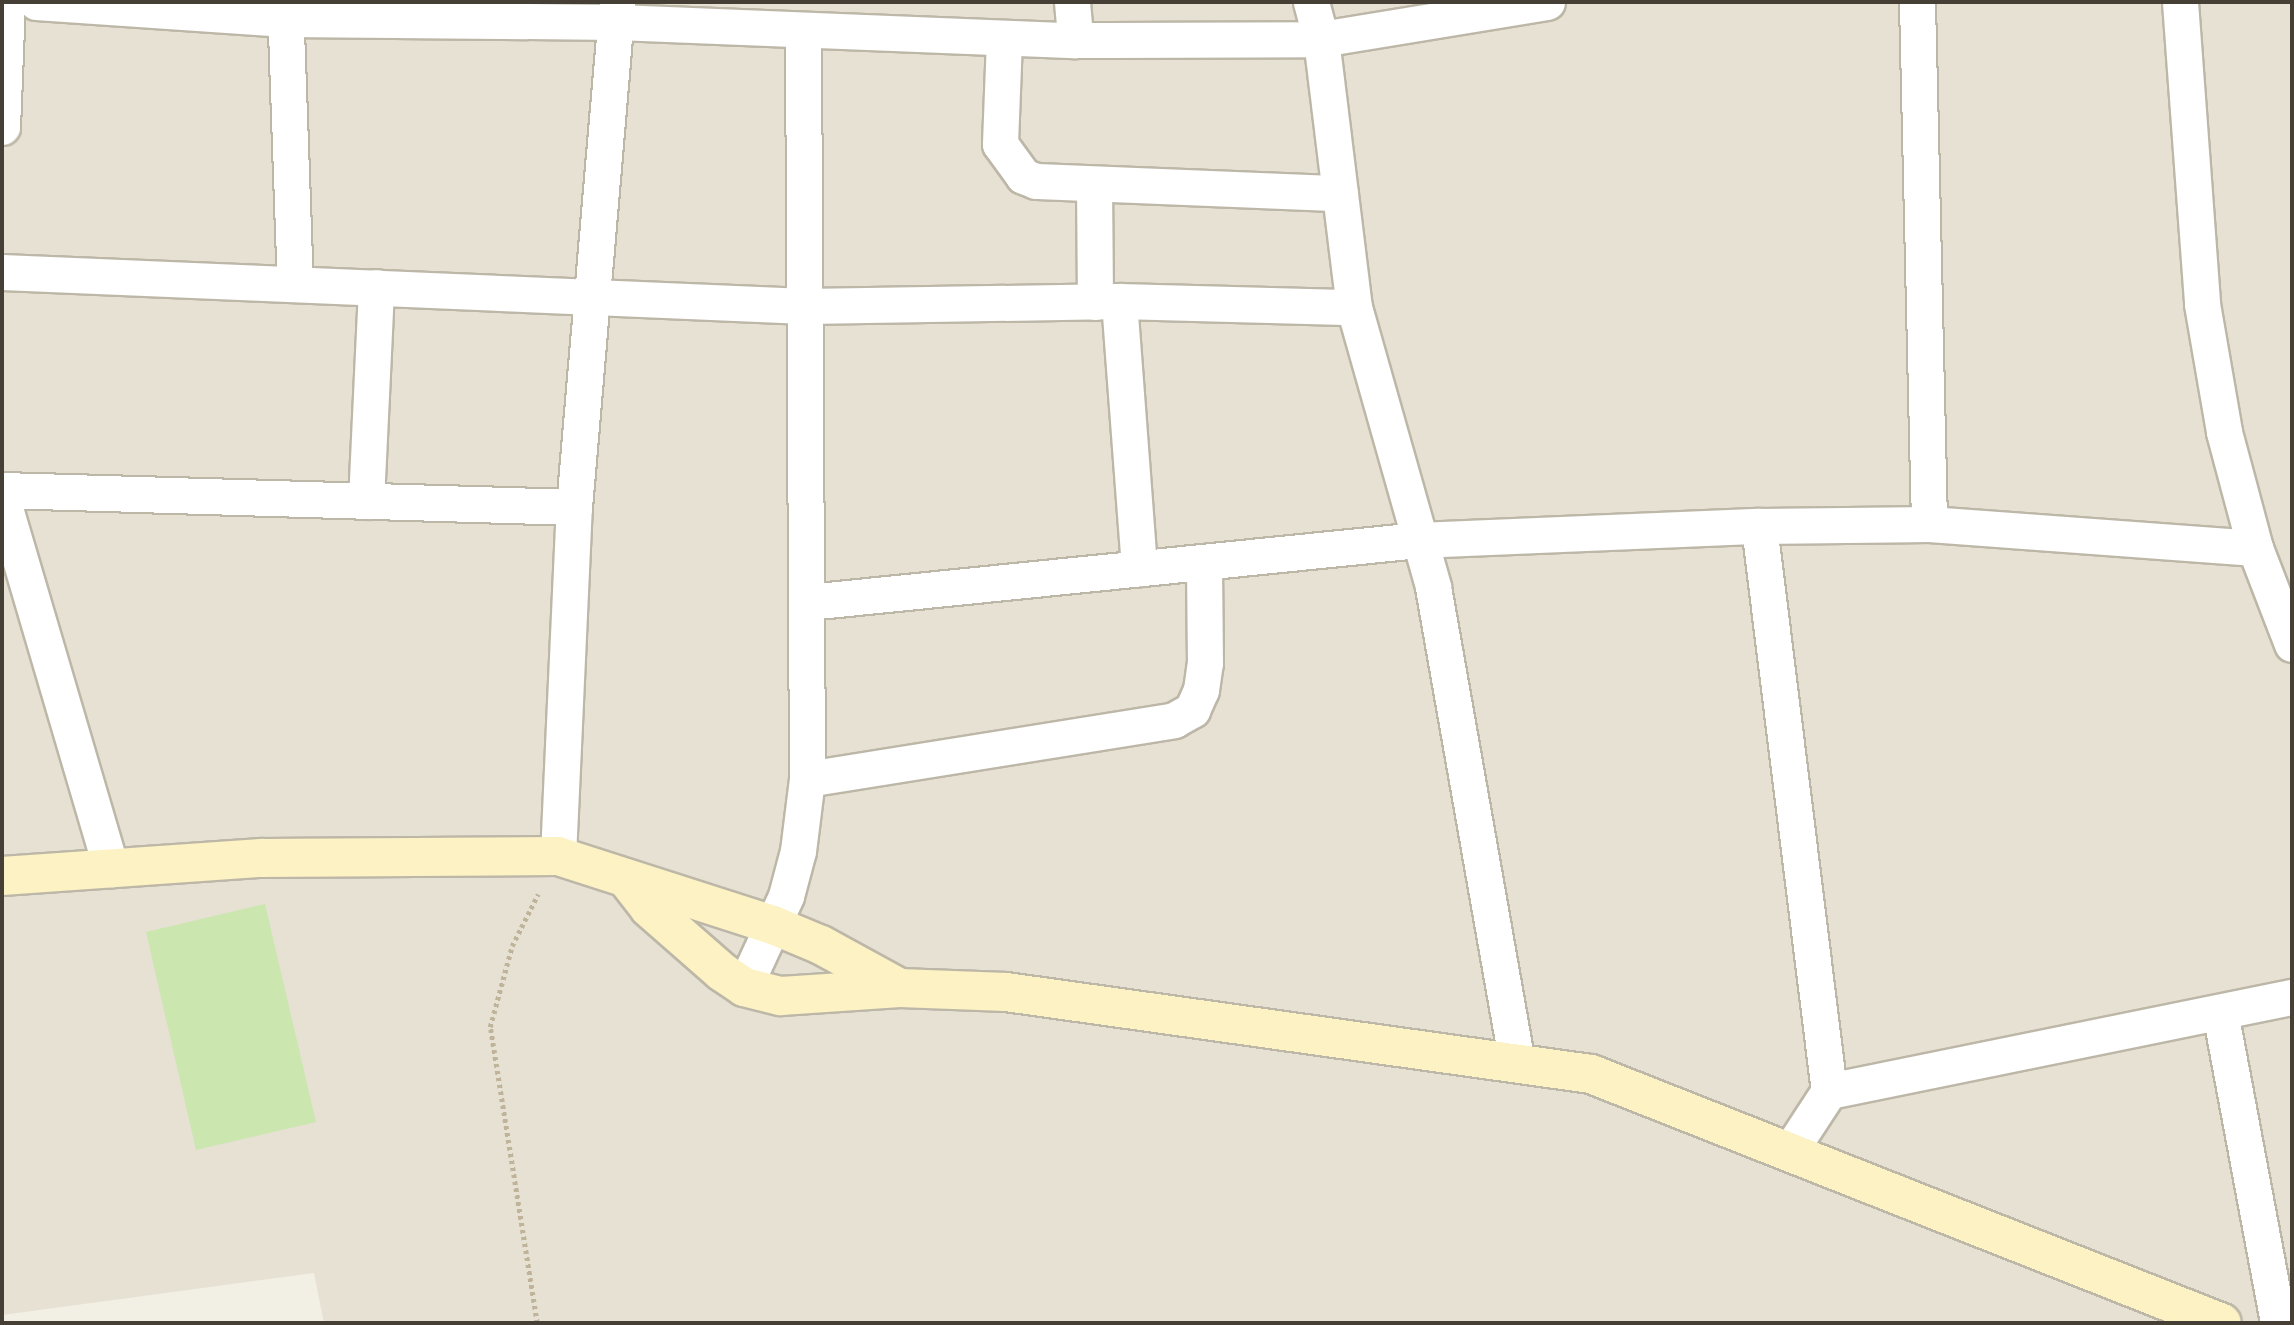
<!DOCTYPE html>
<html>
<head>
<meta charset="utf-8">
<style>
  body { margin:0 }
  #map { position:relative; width:2294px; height:1325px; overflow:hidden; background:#f2efe5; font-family:"PT Sans Narrow",sans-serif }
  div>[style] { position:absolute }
  .residential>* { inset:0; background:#e6e1d3 }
  .green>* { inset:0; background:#cbe6af }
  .path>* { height:4.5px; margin-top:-2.25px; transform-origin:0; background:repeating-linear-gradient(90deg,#bfb39a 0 3.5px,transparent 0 7px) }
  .roads { filter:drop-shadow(2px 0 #bdb7a8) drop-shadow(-2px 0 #bdb7a8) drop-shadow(0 2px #bdb7a8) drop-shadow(0 -2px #bdb7a8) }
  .street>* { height:35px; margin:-17.5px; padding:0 17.5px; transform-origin:17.5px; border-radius:17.5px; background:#fff }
  .secondary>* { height:38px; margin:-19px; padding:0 19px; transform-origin:19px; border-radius:19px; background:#fdf2c4 }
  span { translate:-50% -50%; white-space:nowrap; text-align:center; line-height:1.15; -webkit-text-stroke:5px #fff; paint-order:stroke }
  .frame { position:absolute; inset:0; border:4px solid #453f35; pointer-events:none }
</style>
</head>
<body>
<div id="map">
  <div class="residential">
    <div style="clip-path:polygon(2px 2px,2292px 2px,2292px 1323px,324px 1323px,314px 1273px,2px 1315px)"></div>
  </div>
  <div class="green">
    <div style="clip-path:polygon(265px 904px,316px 1122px,196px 1150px,146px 932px)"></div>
  </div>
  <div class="path">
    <div style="left:537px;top:1323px;width:300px;rotate:-99deg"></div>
    <div style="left:490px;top:1027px;width:84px;rotate:-74.8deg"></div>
    <div style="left:512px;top:946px;width:58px;rotate:-63.4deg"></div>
  </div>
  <div class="roads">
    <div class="street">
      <div style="left:36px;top:2px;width:250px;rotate:3.9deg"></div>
      <div style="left:285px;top:19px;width:332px;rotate:0.5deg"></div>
      <div style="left:617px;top:22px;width:458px;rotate:2.3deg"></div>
      <div style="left:1075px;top:40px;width:246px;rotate:-0.2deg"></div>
      <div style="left:1321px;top:39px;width:229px;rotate:-9.3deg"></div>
      <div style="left:285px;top:2px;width:281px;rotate:88deg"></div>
      <div style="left:1072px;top:2px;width:38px;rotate:85deg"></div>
      <div style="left:1311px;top:2px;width:38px;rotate:75deg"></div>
      <div style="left:1321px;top:39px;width:270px;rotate:83deg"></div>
      <div style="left:1354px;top:307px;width:291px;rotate:74.2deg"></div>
      <div style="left:1433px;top:587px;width:480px;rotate:80deg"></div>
      <div style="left:1917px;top:2px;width:522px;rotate:88.68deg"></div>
      <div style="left:2180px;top:2px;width:303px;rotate:85.8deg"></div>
      <div style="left:2202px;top:304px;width:130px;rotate:80.2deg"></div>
      <div style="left:2224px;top:432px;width:120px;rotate:75deg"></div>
      <div style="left:2255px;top:548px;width:103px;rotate:68.9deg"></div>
      <div style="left:1004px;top:39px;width:105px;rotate:92.2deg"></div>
      <div style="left:1000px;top:144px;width:39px;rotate:54deg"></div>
      <div style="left:1023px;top:176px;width:14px;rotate:21deg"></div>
      <div style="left:1036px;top:181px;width:304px;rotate:2.3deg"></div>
      <div style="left:2px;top:127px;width:125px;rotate:-87.7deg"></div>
      <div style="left:1094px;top:184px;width:118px;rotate:89.5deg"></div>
      <div style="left:2px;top:272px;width:804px;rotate:2.42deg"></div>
      <div style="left:805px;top:306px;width:314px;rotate:-0.9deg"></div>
      <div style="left:1119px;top:301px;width:235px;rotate:1.5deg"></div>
      <div style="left:1119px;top:301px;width:268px;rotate:85.7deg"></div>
      <div style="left:2px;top:490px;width:572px;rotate:1.7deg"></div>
      <div style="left:2px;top:498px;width:387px;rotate:73.6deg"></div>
      <div style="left:366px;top:501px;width:214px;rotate:-87.3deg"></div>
      <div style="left:1759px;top:526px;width:569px;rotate:82.94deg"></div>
      <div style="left:1829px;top:1091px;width:472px;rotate:-11.5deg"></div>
      <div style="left:808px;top:602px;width:613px;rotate:-5.8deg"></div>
      <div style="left:1418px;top:540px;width:341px;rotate:-2.4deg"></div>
      <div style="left:1759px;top:526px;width:170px;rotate:-0.7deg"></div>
      <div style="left:1929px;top:524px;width:327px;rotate:4.2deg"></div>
      <div style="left:807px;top:779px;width:372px;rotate:-9.1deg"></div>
      <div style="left:1174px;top:720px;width:21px;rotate:-29deg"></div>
      <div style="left:1192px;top:710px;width:22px;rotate:-66deg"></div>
      <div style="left:1201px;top:690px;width:27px;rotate:-82deg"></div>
      <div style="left:1205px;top:663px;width:97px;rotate:-90.6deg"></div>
      <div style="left:558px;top:856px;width:349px;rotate:-87.4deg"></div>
      <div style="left:574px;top:507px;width:507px;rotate:-85.13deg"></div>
      <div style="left:744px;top:987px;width:100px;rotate:-65.2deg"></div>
      <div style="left:786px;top:896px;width:47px;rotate:-75.1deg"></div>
      <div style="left:798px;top:851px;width:73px;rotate:-82.9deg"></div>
      <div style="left:807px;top:779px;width:748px;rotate:-90.31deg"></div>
      <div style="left:2220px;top:1012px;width:316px;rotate:79.4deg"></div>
      <div style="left:1791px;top:1149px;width:69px;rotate:-56.8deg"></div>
    </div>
    <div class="secondary">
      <div style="left:2px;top:876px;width:260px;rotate:-4deg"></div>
      <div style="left:261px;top:858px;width:297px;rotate:-0.4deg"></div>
      <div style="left:558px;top:856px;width:226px;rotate:17.8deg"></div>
      <div style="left:773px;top:925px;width:52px;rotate:22.6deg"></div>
      <div style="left:821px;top:945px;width:90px;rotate:28.6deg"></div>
      <div style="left:629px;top:882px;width:33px;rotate:52deg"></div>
      <div style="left:649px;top:908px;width:97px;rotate:41.2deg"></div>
      <div style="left:722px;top:972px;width:27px;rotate:34deg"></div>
      <div style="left:744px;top:987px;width:38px;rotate:14deg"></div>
      <div style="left:781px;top:996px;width:119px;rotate:-3.8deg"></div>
      <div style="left:900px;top:988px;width:106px;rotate:2.2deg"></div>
      <div style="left:1006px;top:992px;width:591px;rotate:7.98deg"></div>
      <div style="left:1591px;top:1074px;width:678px;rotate:21.53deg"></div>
    </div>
  </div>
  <div class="frame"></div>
</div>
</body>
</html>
